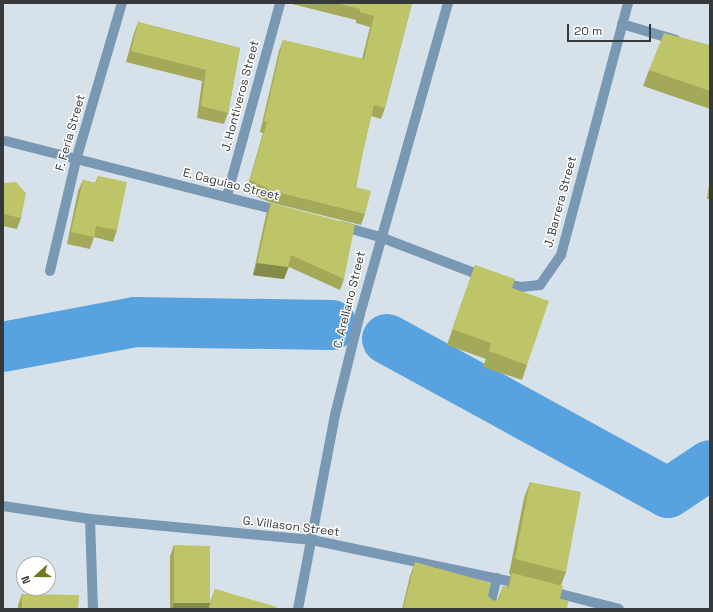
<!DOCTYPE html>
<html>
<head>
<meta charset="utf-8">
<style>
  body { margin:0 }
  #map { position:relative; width:713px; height:612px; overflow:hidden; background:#d7e1ea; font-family:"Space Grotesk",sans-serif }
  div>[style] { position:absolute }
  .river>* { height:50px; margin:-25px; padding:0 25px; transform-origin:25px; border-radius:25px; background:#57a2df }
  .minor>* { height:10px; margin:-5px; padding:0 5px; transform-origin:5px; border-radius:5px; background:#7998b3 }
  .wall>* { inset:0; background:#a3a959 }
  .shaded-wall>* { inset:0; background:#858949 }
  .building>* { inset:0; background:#bec468 }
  span { translate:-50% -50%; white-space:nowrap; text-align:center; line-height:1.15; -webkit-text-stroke:3px #fff; paint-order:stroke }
  .street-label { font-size:12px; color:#35393c }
  .frame { position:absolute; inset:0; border:4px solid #35393c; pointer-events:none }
  .north { position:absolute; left:16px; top:556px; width:40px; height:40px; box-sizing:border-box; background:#fff; border:1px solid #aeb0b1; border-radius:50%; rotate:249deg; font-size:11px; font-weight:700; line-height:16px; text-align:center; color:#35393c }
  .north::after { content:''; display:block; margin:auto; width:14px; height:18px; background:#737720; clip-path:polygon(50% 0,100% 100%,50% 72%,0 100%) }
  .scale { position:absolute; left:567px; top:24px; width:84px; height:18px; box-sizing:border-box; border:2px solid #35393c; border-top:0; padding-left:5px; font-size:12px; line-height:14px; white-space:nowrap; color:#35393c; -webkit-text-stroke:3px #fff; paint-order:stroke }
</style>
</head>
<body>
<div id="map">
  <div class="river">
    <div style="left:387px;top:339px;width:320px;rotate:28.7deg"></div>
    <div style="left:668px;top:493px;width:50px;rotate:-33.7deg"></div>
    <div style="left:3px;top:347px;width:134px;rotate:-10.7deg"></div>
    <div style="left:135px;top:322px;width:197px;rotate:0.9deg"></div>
  </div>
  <div class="minor">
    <div style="left:622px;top:24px;width:56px;rotate:16.5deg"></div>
    <div style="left:6px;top:141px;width:284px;rotate:14.3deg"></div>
    <div style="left:227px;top:196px;width:200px;rotate:-74.6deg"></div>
    <div style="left:341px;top:226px;width:41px;rotate:15.8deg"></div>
    <div style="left:380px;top:237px;width:112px;rotate:20.9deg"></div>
    <div style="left:50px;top:271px;width:114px;rotate:-76.8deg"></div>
    <div style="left:76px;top:160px;width:164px;rotate:-73.7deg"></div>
    <div style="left:502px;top:283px;width:19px;rotate:12deg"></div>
    <div style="left:521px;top:287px;width:19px;rotate:-6deg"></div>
    <div style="left:540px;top:285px;width:37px;rotate:-55deg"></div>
    <div style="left:561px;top:255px;width:261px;rotate:-75.1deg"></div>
    <div style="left:3px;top:506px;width:88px;rotate:8.5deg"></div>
    <div style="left:90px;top:519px;width:223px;rotate:5.4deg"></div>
    <div style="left:312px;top:540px;width:215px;rotate:11.8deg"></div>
    <div style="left:90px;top:519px;width:90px;rotate:88.1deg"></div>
    <div style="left:549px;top:591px;width:72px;rotate:14.4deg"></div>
    <div style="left:298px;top:609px;width:197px;rotate:-79.2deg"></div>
    <div style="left:335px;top:415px;width:104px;rotate:-76.1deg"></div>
    <div style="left:360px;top:314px;width:323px;rotate:-74.2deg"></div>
    <div style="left:489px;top:609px;width:32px;rotate:-76deg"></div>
  </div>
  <div class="wall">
    <div style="clip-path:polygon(293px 3px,412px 3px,385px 108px,381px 119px,371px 116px,362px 156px,356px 187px,365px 214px,361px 225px,269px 202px,246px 192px,263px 133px,260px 132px,279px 51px,283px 40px,362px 59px,370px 27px,356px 23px,356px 20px,292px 4px)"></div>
    <div style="clip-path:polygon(138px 22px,240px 48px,228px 113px,224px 124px,197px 118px,202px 81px,126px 62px,134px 33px)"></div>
    <div style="clip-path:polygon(710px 45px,710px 109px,643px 86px,649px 70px)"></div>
    <div style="clip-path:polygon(98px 176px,117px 230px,113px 242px,94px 237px,90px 249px,67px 244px,78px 191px,83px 180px,95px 183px)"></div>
    <div style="clip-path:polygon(710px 177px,710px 199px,707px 199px)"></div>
    <div style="clip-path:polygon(3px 183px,21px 218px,17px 229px,3px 226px)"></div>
    <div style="clip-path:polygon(271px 203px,344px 279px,340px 290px,289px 267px,284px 279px,253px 275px,266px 215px)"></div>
    <div style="clip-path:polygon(475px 265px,512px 288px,527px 365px,522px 380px,483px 367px,486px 359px,447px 345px)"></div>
    <div style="clip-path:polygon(530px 482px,566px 572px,561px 585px,560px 599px,567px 609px,402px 609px,410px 576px,415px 562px,488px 596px,493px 601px,498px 599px,503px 586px,507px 587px,511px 575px,509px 574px,524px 498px)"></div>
    <div style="clip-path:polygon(174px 545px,210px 603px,215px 589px,277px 609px,208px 609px,209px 605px,208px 609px,170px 609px,170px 556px)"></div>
    <div style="clip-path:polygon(22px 594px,78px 609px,18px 609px,18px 605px)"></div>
  </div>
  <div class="shaded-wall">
    <div style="clip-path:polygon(257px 263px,288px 267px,284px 279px,253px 275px)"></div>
    <div style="clip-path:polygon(174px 603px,210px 603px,208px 609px,172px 609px)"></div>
  </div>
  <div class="building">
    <div style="clip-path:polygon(336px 3px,412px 3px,385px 108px,374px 105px,362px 156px,356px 187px,371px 191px,365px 214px,273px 191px,250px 180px,267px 122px,264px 121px,283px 40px,364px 59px,374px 16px,360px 12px,360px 9px)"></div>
    <div style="clip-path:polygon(138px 22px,240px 48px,228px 113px,201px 106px,206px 70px,131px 51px)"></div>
    <div style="clip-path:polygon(664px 33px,710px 45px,710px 91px,649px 70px)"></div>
    <div style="clip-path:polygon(98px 176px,127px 182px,117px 230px,96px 226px,94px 237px,71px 232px,83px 180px,96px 183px)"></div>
    <div style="clip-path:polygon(16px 182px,26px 193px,21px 218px,3px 214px,3px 183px)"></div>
    <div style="clip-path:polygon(271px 203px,355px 225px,344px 279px,291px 255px,288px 267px,257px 263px)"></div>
    <div style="clip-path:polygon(475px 265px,515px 279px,512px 288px,549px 301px,527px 365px,489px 351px,491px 343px,452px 329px)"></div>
    <div style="clip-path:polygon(530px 482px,581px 492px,566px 572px,515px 559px)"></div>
    <div style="clip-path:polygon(174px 545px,210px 546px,210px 603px,174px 603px)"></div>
    <div style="clip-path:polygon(415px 562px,491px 583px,488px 596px,493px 601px,499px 599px,503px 586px,509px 588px,512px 573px,563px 586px,560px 599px,568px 601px,567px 609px,403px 609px)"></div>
    <div style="clip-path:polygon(215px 589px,277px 607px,277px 609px,209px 609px)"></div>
    <div style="clip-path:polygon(22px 594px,79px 595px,78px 609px,22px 609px)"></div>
  </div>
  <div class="street-label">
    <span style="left:241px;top:96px;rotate:-75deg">J. Hontiveros Street</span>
    <span style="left:71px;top:133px;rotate:-74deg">F. Feria Street</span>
    <span style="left:231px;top:185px;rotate:14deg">E. Caguiao Street</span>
    <span style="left:561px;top:202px;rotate:-75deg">J. Barrera Street</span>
    <span style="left:350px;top:300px;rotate:-76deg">C. Arellano Street</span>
    <span style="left:291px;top:527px;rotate:7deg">G. Villason Street</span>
  </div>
  <div class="frame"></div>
  <div class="north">N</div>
  <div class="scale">20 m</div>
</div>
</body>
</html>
